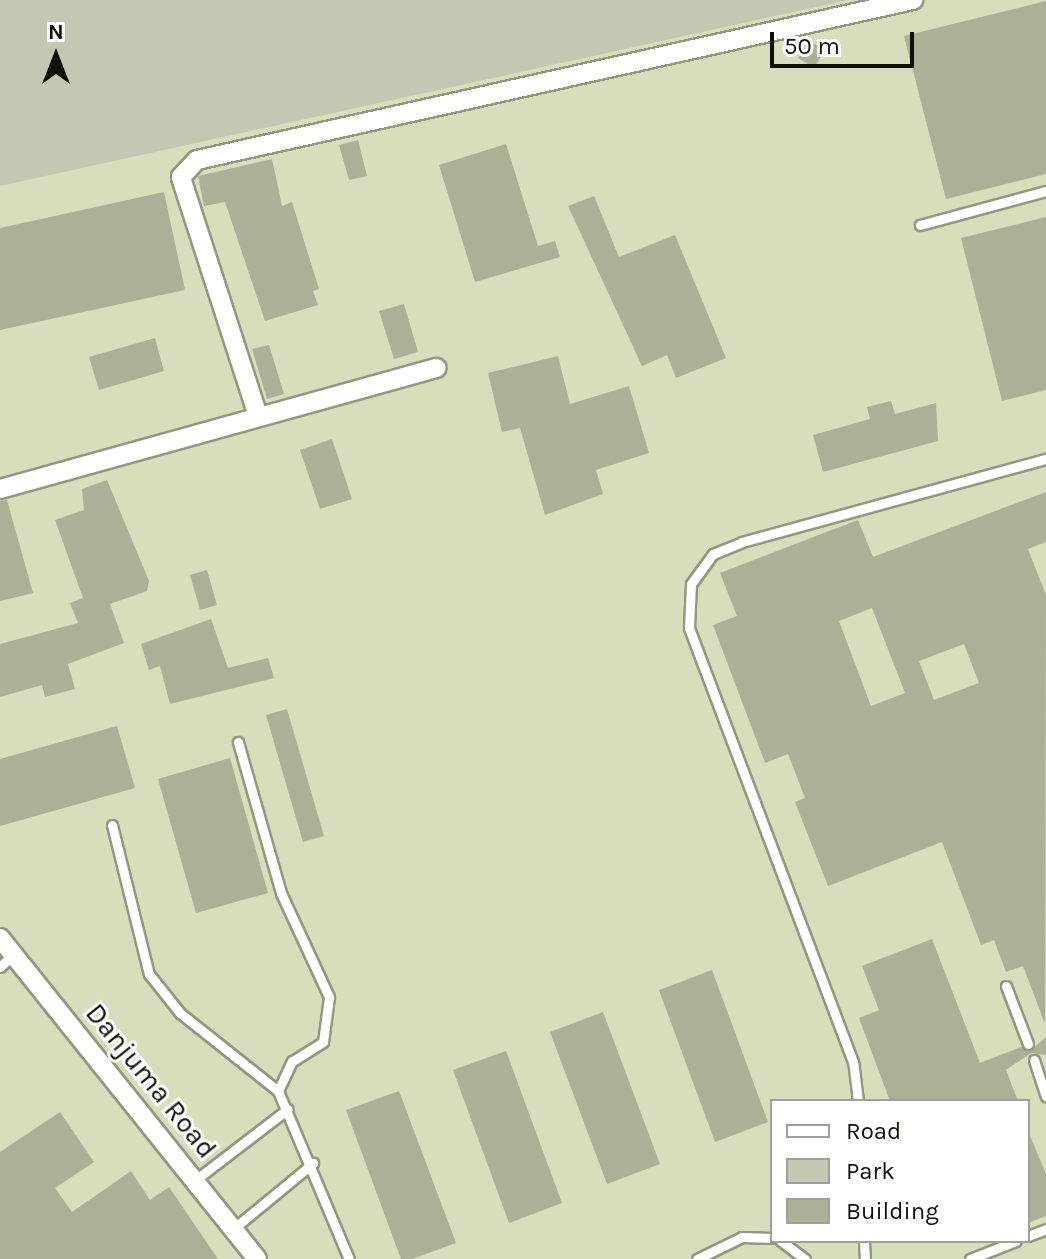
<!DOCTYPE html>
<html>
<head>
<meta charset="utf-8">
<style>
  body { margin:0 }
  #map { position:relative; width:1046px; height:1259px; overflow:hidden; background:#e4eacf; font-family:Karla,sans-serif }
  div>[style] { position:absolute }
  .built>* { inset:0; background:#d6debc }
  .green>* { inset:0; background:#c3c8b2 }
  .building>* { inset:0; background:#abb097 }
  .roads { filter:drop-shadow(2px 0 #92977e) drop-shadow(-2px 0 #92977e) drop-shadow(0 2px #92977e) drop-shadow(0 -2px #92977e) }
  .service>* { height:9px; margin:-4.5px; padding:0 4.5px; transform-origin:4.5px; border-radius:4.5px; background:#fff }
  .minor>* { height:18px; margin:-9px; padding:0 9px; transform-origin:9px; border-radius:9px; background:#fff }
  span { translate:-50% -50%; white-space:nowrap; text-align:center; line-height:1.15; -webkit-text-stroke:6px #fff; paint-order:stroke }
  .street-label { font-size:28px; color:#0f1108 }
  .legend { position:absolute; left:770px; top:1099px; width:260px; height:144px; box-sizing:border-box; background:#fff; border:2px solid #9fa09c; margin:0; padding:10px 14px; list-style:none; font-size:24px; color:#0f1108 }
  .legend li { display:flex; align-items:center; gap:16px; height:40px }
  .legend b { width:40px; border:2px solid #9fa09c }
  .north { position:absolute; left:16px; top:16px; width:80px; height:80px; -webkit-text-stroke:6px #fff; paint-order:stroke; rotate:0deg; font-size:22px; font-weight:700; line-height:32px; text-align:center; color:#0f1108 }
  .north::after { content:''; display:block; margin:auto; width:28px; height:36px; background:#0f1108; clip-path:polygon(50% 0,100% 100%,50% 72%,0 100%) }
  .scale { position:absolute; left:770px; top:32px; width:144px; height:36px; box-sizing:border-box; border:4px solid #0f1108; border-top:0; padding-left:10px; font-size:24px; line-height:28px; white-space:nowrap; color:#0f1108; -webkit-text-stroke:6px #fff; paint-order:stroke }
</style>
</head>
<body>
<div id="map">
  <div class="built">
    <div style="clip-path:polygon(evenodd,0 0,1046px 0,1046px 1259px,0 1259px,0 0,772px 1101px,1028px 1101px,1028px 1241px,772px 1241px,772px 1101px)"></div>
  </div>
  <div class="green">
    <div style="clip-path:polygon(0 0,848px 0,0 186px)"></div>
  </div>
  <div class="building">
    <div style="clip-path:polygon(1046px 1px,1046px 174px,946px 199px,904px 36px)"></div>
    <div style="clip-path:polygon(809px 40px,825px 50px,814px 68px,798px 58px)"></div>
    <div style="clip-path:polygon(358px 140px,367px 176px,349px 180px,339px 145px)"></div>
    <div style="clip-path:polygon(506px 144px,538px 246px,555px 241px,560px 257px,475px 282px,439px 165px)"></div>
    <div style="clip-path:polygon(272px 159px,282px 206px,292px 202px,319px 289px,313px 291px,318px 305px,265px 321px,225px 202px,204px 206px,198px 176px)"></div>
    <div style="clip-path:polygon(164px 192px,185px 290px,0 330px,0 228px)"></div>
    <div style="clip-path:polygon(594px 196px,619px 257px,675px 235px,726px 358px,676px 378px,667px 355px,642px 366px,568px 206px)"></div>
    <div style="clip-path:polygon(1046px 217px,1046px 390px,1002px 401px,961px 238px)"></div>
    <div style="clip-path:polygon(404px 304px,418px 352px,394px 359px,379px 311px)"></div>
    <div style="clip-path:polygon(155px 338px,164px 371px,99px 390px,89px 357px)"></div>
    <div style="clip-path:polygon(269px 345px,284px 394px,267px 399px,252px 349px)"></div>
    <div style="clip-path:polygon(558px 356px,570px 404px,629px 386px,649px 453px,596px 470px,603px 494px,545px 515px,520px 428px,502px 432px,488px 373px)"></div>
    <div style="clip-path:polygon(891px 401px,895px 414px,936px 403px,938px 441px,823px 472px,813px 435px,870px 419px,867px 407px)"></div>
    <div style="clip-path:polygon(332px 439px,352px 499px,320px 509px,300px 450px)"></div>
    <div style="clip-path:polygon(107px 480px,149px 581px,147px 591px,110px 604px,124px 643px,68px 664px,75px 689px,45px 697px,42px 685px,0 697px,0 644px,78px 623px,70px 603px,83px 598px,55px 520px,84px 510px,82px 489px)"></div>
    <div style="clip-path:polygon(evenodd,1046px 492px,1046px 542px,1028px 549px,1046px 595px,1045px 1024px,1023px 966px,1006px 972px,994px 940px,981px 945px,942px 842px,828px 886px,795px 802px,805px 798px,788px 754px,765px 763px,713px 625px,737px 616px,720px 573px,858px 520px,873px 557px,1046px 492px,872px 608px,905px 693px,871px 706px,839px 621px,872px 608px,1046px 492px,964px 644px,979px 683px,934px 700px,919px 661px,964px 644px)"></div>
    <div style="clip-path:polygon(7px 500px,33px 593px,0 601px,0 501px)"></div>
    <div style="clip-path:polygon(207px 570px,217px 605px,200px 610px,190px 575px)"></div>
    <div style="clip-path:polygon(211px 619px,228px 668px,268px 658px,274px 678px,170px 704px,160px 666px,149px 670px,141px 644px)"></div>
    <div style="clip-path:polygon(287px 709px,324px 836px,303px 842px,266px 715px)"></div>
    <div style="clip-path:polygon(117px 726px,135px 788px,0 826px,0 759px)"></div>
    <div style="clip-path:polygon(230px 758px,268px 893px,196px 913px,158px 779px)"></div>
    <div style="clip-path:polygon(932px 939px,980px 1063px,1021px 1047px,1030px 1051px,1046px 1037px,1046px 1055px,1031px 1053px,1006px 1070px,1018px 1101px,890px 1101px,859px 1018px,879px 1010px,862px 966px)"></div>
    <div style="clip-path:polygon(712px 970px,768px 1122px,715px 1142px,659px 990px)"></div>
    <div style="clip-path:polygon(603px 1012px,660px 1164px,607px 1184px,550px 1032px)"></div>
    <div style="clip-path:polygon(506px 1051px,562px 1203px,509px 1223px,453px 1070px)"></div>
    <div style="clip-path:polygon(399px 1091px,456px 1243px,412px 1259px,401px 1259px,346px 1110px)"></div>
    <div style="clip-path:polygon(60px 1112px,94px 1162px,55px 1188px,72px 1212px,131px 1171px,150px 1200px,169px 1187px,218px 1259px,0 1259px,0 1152px)"></div>
    <div style="clip-path:polygon(1028px 1131px,1046px 1174px,1046px 1216px,1028px 1223px)"></div>
  </div>
  <div class="roads">
    <div class="service">
      <div style="left:920px;top:225px;width:131px;rotate:-15.1deg"></div>
      <div style="left:238px;top:742px;width:157px;rotate:74.1deg"></div>
      <div style="left:281px;top:893px;width:115px;rotate:65.2deg"></div>
      <div style="left:329px;top:997px;width:45px;rotate:97.6deg"></div>
      <div style="left:323px;top:1042px;width:36px;rotate:148deg"></div>
      <div style="left:292px;top:1061px;width:33px;rotate:115deg"></div>
      <div style="left:278px;top:1091px;width:182px;rotate:67.1deg"></div>
      <div style="left:112px;top:825px;width:154px;rotate:76.1deg"></div>
      <div style="left:149px;top:974px;width:50px;rotate:51.5deg"></div>
      <div style="left:180px;top:1013px;width:125px;rotate:38.5deg"></div>
      <div style="left:0;top:967px;width:18px;rotate:-45deg"></div>
      <div style="left:1006px;top:986px;width:62px;rotate:69.2deg"></div>
      <div style="left:1034px;top:1060px;width:38px;rotate:72deg"></div>
      <div style="left:858px;top:1101px;width:39px;rotate:-97deg"></div>
      <div style="left:853px;top:1062px;width:464px;rotate:-110.7deg"></div>
      <div style="left:689px;top:628px;width:44px;rotate:-87.4deg"></div>
      <div style="left:691px;top:584px;width:37px;rotate:-54deg"></div>
      <div style="left:713px;top:554px;width:31px;rotate:-22deg"></div>
      <div style="left:742px;top:542px;width:315px;rotate:-15.3deg"></div>
      <div style="left:194px;top:1181px;width:118px;rotate:-37.5deg"></div>
      <div style="left:233px;top:1229px;width:104px;rotate:-39.5deg"></div>
      <div style="left:1028px;top:1236px;width:19px;rotate:-21deg"></div>
      <div style="left:781px;top:1241px;width:30px;rotate:37deg"></div>
      <div style="left:864px;top:1241px;width:18px;rotate:87deg"></div>
      <div style="left:697px;top:1259px;width:50px;rotate:-26.1deg"></div>
      <div style="left:742px;top:1237px;width:30px;rotate:2deg"></div>
      <div style="left:970px;top:1259px;width:49px;rotate:-21.4deg"></div>
    </div>
    <div class="minor">
      <div style="left:258px;top:416px;width:251px;rotate:-107.9deg"></div>
      <div style="left:181px;top:177px;width:23px;rotate:-47deg"></div>
      <div style="left:197px;top:160px;width:734px;rotate:-12.6deg"></div>
      <div style="left:0;top:489px;width:453px;rotate:-15.5deg"></div>
      <div style="left:0;top:938px;width:411px;rotate:51.3deg"></div>
    </div>
  </div>
  <div class="street-label">
    <span style="left:151px;top:1081px;rotate:51deg">Danjuma Road</span>
  </div>
  <ul class="legend">
  <li><b style="height:10px;background:#fff"></b>Road</li>
  <li><b style="height:22px;background:#c3c8b2"></b>Park</li>
  <li><b style="height:22px;background:#abb097"></b>Building</li>
  </ul>
  <div class="north">N</div>
  <div class="scale">50 m</div>
</div>
</body>
</html>
